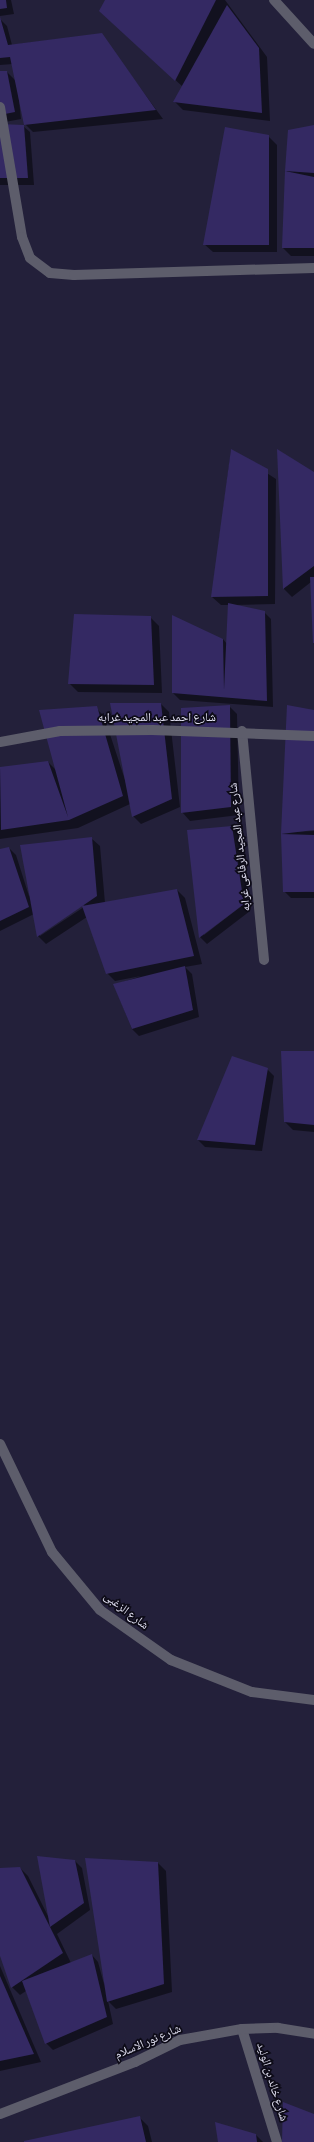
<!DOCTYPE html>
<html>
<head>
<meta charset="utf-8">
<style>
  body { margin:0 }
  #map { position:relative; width:314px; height:2142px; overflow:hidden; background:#23203a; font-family:"Alegreya Sans","Noto Naskh Arabic",sans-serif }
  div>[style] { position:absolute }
  .shadow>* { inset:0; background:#0007 }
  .building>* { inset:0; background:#342963 }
  .minor>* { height:10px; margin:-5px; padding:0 5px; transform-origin:5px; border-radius:5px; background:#5d5d6b }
  .tertiary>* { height:10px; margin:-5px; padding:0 5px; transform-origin:5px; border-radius:5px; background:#5d5d6b }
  span { translate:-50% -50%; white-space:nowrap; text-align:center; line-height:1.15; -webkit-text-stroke:3.5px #0d0b17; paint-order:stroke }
  .street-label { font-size:12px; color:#e1e0f2 }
</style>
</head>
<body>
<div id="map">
  <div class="shadow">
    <div style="clip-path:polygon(0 0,11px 0,14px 14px,0 16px)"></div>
    <div style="clip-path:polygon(106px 0,225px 0,267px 57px,270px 121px,183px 110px,175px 102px,183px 87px,109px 19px)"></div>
    <div style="clip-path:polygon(0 19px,7px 26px,12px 45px,101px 34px,163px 119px,33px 132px,25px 124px,18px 91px,21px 119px,0 123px,0 72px,7px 72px,16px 81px,13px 64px,0 65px)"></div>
    <div style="clip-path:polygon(0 125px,23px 126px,30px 132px,34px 185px,0 185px)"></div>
    <div style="clip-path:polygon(314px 126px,314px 256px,291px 256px,283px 248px,289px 131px)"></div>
    <div style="clip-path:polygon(268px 136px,277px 145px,277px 252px,213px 252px,204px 244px)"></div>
    <div style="clip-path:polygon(231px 450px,276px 479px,275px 604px,235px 605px,264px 612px,271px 619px,273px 707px,180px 700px,173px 693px,223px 639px,227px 644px,229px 605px,221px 605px,212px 597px)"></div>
    <div style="clip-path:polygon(278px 451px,314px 473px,314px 646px,311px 582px,292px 597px,284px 589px)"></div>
    <div style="clip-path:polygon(150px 617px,159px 626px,162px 693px,78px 692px,69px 683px)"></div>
    <div style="clip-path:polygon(161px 704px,169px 712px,180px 807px,141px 824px,133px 816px,130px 804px,78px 828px,0 839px,0 768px,48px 762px,57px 771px,96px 708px,104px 716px,127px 786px)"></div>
    <div style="clip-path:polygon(229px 706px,237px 714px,239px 815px,190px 821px,182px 812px)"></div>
    <div style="clip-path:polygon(288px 707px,314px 711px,314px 829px,289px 832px,314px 831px,314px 898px,291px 898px,284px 891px,282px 834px)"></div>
    <div style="clip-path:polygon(evenodd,232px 827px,239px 834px,250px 911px,207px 944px,200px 937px,188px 831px,232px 827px,247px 900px,248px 901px,204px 935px,204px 933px,247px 900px)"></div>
    <div style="clip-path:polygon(evenodd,91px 838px,100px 846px,105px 903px,177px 890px,185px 898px,202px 964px,185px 967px,192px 974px,199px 1017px,139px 1036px,132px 1029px,114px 985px,141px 976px,115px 981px,107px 973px,87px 917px,46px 944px,38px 936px,34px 914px,0 931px,0 850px,9px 848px,16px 855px,29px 896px,91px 838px,84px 904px,84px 907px,40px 936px,39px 934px,84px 904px)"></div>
    <div style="clip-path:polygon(314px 1052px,314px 1132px,293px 1130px,285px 1122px)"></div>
    <div style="clip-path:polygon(267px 1069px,274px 1076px,262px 1151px,205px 1147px,198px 1140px)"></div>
    <div style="clip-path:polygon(75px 1861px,82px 1868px,90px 1910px,57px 1934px,71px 1963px,92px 1955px,98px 1962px,104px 1984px,158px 1863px,166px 1871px,172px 1992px,116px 2009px,108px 2001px,113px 2024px,53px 2050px,46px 2043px,26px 1991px,20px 1995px,12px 1987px,0 1953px,0 1869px,20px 1868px,28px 1876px,49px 1918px)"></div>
    <div style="clip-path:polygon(0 1966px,41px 2062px,0 2071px)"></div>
    <div style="clip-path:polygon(139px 2117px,148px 2126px,152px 2142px,26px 2142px)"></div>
    <div style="clip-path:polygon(256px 2135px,263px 2142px,219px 2142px)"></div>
  </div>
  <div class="building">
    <div style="clip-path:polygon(0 0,6px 0,7px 8px,0 9px)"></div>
    <div style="clip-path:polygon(105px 0,216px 0,175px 81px,99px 11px)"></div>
    <div style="clip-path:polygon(227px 5px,259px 48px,262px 113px,173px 102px)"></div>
    <div style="clip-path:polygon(0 17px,8px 45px,102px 33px,156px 110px,24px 125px,10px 57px,0 58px)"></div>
    <div style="clip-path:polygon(0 71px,7px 71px,15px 112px,0 115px)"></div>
    <div style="clip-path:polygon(0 124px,24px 125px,28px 178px,0 178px)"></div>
    <div style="clip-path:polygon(314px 125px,314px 173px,285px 171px,288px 130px)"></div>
    <div style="clip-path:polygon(225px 127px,269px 135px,269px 245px,203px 245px)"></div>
    <div style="clip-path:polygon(285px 171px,314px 177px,314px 248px,282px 248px)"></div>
    <div style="clip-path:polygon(231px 449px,268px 469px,268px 596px,211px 597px)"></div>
    <div style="clip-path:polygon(277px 449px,314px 472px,314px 566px,283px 589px)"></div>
    <div style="clip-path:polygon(310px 577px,314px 577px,314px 643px,313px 643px)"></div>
    <div style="clip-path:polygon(228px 603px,265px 611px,267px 701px,172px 693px,172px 615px,223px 639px,224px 690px)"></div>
    <div style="clip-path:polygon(74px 614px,151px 616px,154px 685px,68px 684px)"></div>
    <div style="clip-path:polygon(110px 703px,161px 703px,172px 799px,132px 817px)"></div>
    <div style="clip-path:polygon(230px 705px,231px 807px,181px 813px,181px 708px)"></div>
    <div style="clip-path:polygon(287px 705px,314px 710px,314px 830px,281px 834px)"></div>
    <div style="clip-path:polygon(97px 706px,123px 796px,69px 820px,1px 830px,0 767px,48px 761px,68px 817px,39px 710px)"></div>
    <div style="clip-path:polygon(232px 826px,244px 904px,199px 938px,187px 830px)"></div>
    <div style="clip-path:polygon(281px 834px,314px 835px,314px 892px,283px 892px)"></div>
    <div style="clip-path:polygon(92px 837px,97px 896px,37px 937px,20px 845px)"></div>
    <div style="clip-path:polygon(9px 847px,29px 907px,0 921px,0 849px)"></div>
    <div style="clip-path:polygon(177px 889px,194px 956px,106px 974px,82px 906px)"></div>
    <div style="clip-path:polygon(185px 966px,193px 1010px,132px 1029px,113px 984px)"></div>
    <div style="clip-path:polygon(281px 1051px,314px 1051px,314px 1125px,284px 1122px)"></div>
    <div style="clip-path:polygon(232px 1056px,268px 1068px,255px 1145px,197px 1140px)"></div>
    <div style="clip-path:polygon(37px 1856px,75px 1860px,84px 1903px,50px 1927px)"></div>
    <div style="clip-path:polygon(85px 1858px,158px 1862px,164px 1984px,107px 2002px)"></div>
    <div style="clip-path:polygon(20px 1867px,63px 1953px,11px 1988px,0 1956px,0 1868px)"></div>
    <div style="clip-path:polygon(92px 1954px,107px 2017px,45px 2044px,22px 1981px)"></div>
    <div style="clip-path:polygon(0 1976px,34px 2054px,0 2061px)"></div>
    <div style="clip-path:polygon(283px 2102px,314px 2114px,314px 2142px,282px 2142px)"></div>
    <div style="clip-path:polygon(140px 2116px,146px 2142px,24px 2142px,24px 2141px)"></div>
    <div style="clip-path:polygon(215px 2122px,256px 2134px,257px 2142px,218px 2142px)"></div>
  </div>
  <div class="minor">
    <div style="left:0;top:107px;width:132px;rotate:80.4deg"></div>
    <div style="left:22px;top:237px;width:22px;rotate:69deg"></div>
    <div style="left:30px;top:258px;width:25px;rotate:37deg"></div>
    <div style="left:50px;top:273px;width:24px;rotate:5deg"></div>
    <div style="left:74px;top:275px;width:240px;rotate:-1.7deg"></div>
    <div style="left:242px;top:731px;width:230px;rotate:84.5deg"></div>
    <div style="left:0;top:742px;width:61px;rotate:-10.4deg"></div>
    <div style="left:60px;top:731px;width:92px;rotate:-0.6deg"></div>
    <div style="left:152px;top:730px;width:162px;rotate:2.1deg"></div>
    <div style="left:0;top:1444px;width:120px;rotate:64.3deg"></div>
    <div style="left:52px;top:1552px;width:75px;rotate:50.4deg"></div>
    <div style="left:100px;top:1610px;width:87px;rotate:35.2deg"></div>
    <div style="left:171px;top:1660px;width:87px;rotate:21.6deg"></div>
    <div style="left:252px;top:1692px;width:63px;rotate:7.4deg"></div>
    <div style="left:242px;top:2029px;width:118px;rotate:72.8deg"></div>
    <div style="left:0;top:2114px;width:145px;rotate:-21.1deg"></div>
    <div style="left:135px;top:2062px;width:50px;rotate:-26.1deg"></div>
    <div style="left:180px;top:2040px;width:63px;rotate:-10.1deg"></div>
    <div style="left:242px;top:2029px;width:36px;rotate:-2deg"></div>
    <div style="left:278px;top:2028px;width:36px;rotate:9deg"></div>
  </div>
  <div class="tertiary">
    <div style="left:274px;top:0;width:59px;rotate:47.7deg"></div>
  </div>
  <div class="street-label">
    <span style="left:157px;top:718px">شارع احمد عبد المجيد غرابه</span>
    <span style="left:240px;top:847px;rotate:-96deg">شارع عبد المجيد الرفاعى غرابه</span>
    <span style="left:126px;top:1611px;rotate:38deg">شارع الزغبى</span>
    <span style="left:148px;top:2042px;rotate:-23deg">شارع نور الاسلام</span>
    <span style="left:272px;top:2082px;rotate:73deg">شارع خالد بن الوليد</span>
  </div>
</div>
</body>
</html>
